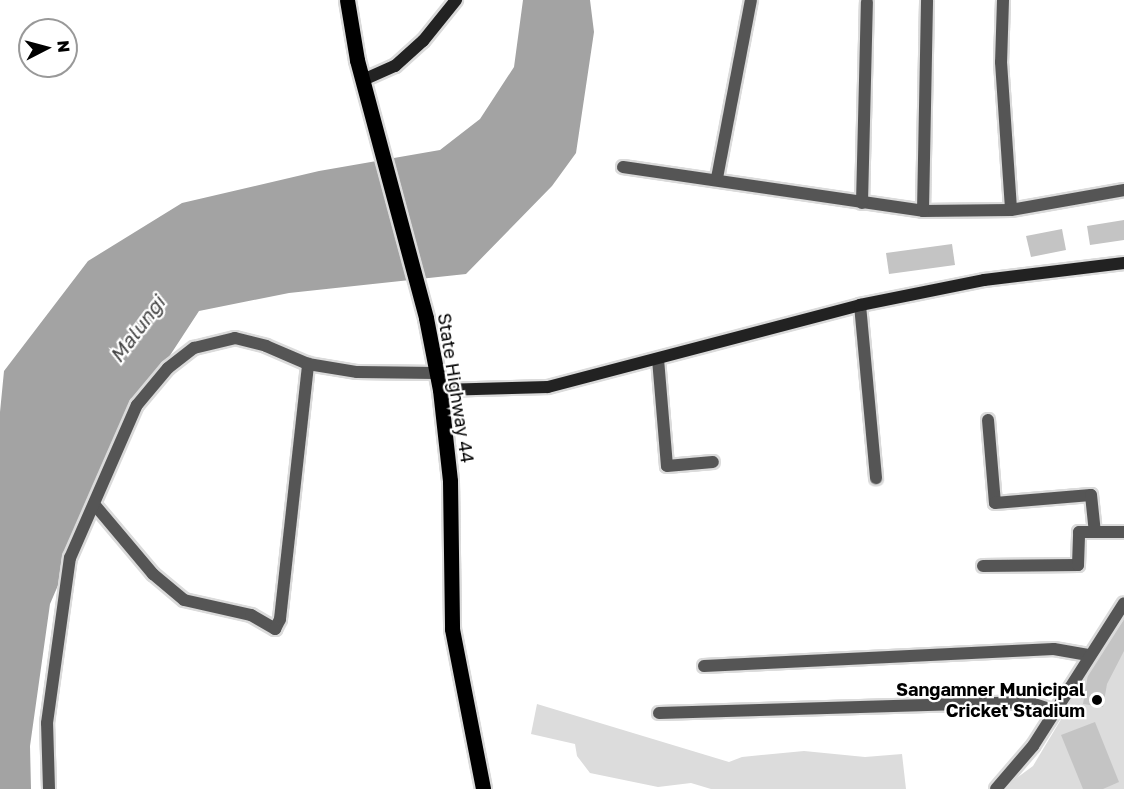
<!DOCTYPE html>
<html>
<head>
<meta charset="utf-8">
<style>
  body { margin:0 }
  #map { position:relative; width:1124px; height:789px; overflow:hidden; background:#fff; font-family:"Golos Text",sans-serif }
  div>[style] { position:absolute }
  .green>* { inset:0; background:#dcdcdc }
  .water>* { inset:0; background:#a3a3a3 }
  .building>* { inset:0; background:#c4c4c4 }
  .roads { filter:drop-shadow(2px 0 #dbdbdb) drop-shadow(-2px 0 #dbdbdb) drop-shadow(0 2px #dbdbdb) drop-shadow(0 -2px #dbdbdb) }
  .minor>* { height:12px; margin:-6px; padding:0 6px; transform-origin:6px; border-radius:6px; background:#555 }
  .tertiary>* { height:12px; margin:-6px; padding:0 6px; transform-origin:6px; border-radius:6px; background:#555 }
  .secondary>* { height:12px; margin:-6px; padding:0 6px; transform-origin:6px; border-radius:6px; background:#222 }
  .primary>* { height:15px; margin:-7.5px; padding:0 7.5px; transform-origin:7.5px; border-radius:7.5px; background:#000 }
  .dots>* { width:16px; height:16px; translate:-50% -50%; box-sizing:border-box; border:3px solid #fff; border-radius:50% }
  span { translate:-50% -50%; white-space:nowrap; text-align:center; line-height:1.15; -webkit-text-stroke:4.5px #fff; paint-order:stroke }
  .street-label { font-size:18px; color:#000 }
  .poi-label { font-size:18px; color:#000; font-weight:700 }
  .right { translate:-100% -50%; text-align:right }
  .water-label { font-size:20px; color:#444; font-style:italic }
  .north { position:absolute; left:18px; top:18px; width:60px; height:60px; box-sizing:border-box; background:#fff; border:2px solid #999; border-radius:50%; rotate:84deg; font-size:16px; font-weight:700; line-height:24px; text-align:center; color:#000 }
  .north::after { content:''; display:block; margin:auto; width:21px; height:27px; background:#000; clip-path:polygon(50% 0,100% 100%,50% 72%,0 100%) }
</style>
</head>
<body>
<div id="map">
  <div class="green">
    <div style="clip-path:polygon(1124px 615px,1124px 789px,1002px 789px,1033px 766px,1069px 706px,1096px 651px)"></div>
    <div style="clip-path:polygon(537px 704px,729px 762px,742px 757px,804px 751px,865px 757px,902px 754px,906px 789px,711px 789px,691px 783px,658px 787px,590px 773px,577px 756px,575px 744px,531px 734px)"></div>
  </div>
  <div class="water">
    <div style="clip-path:polygon(523px 0,590px 0,594px 32px,576px 153px,552px 186px,466px 274px,289px 293px,199px 311px,131px 415px,50px 604px,30px 746px,31px 789px,0 789px,0 412px,4px 371px,88px 261px,182px 203px,319px 171px,440px 150px,480px 119px,514px 67px)"></div>
  </div>
  <div class="building">
    <div style="clip-path:polygon(1124px 220px,1124px 240px,1090px 245px,1087px 226px)"></div>
    <div style="clip-path:polygon(1062px 229px,1066px 250px,1031px 257px,1026px 236px)"></div>
    <div style="clip-path:polygon(952px 244px,955px 265px,889px 274px,886px 253px)"></div>
    <div style="clip-path:polygon(1124px 619px,1124px 651px,1107px 684px,1103px 707px,1083px 704px,1088px 674px)"></div>
    <div style="clip-path:polygon(1095px 722px,1119px 782px,1103px 789px,1083px 789px,1061px 735px)"></div>
  </div>
  <div class="roads">
    <div class="minor">
      <div style="left:1003px;top:0;width:62px;rotate:91.8deg"></div>
      <div style="left:1001px;top:62px;width:148px;rotate:86.1deg"></div>
      <div style="left:623px;top:167px;width:303px;rotate:8.3deg"></div>
      <div style="left:923px;top:211px;width:88px;rotate:-0.7deg"></div>
      <div style="left:1011px;top:210px;width:115px;rotate:-10deg"></div>
      <div style="left:717px;top:178px;width:181px;rotate:-79.2deg"></div>
      <div style="left:862px;top:203px;width:201px;rotate:-88.6deg"></div>
      <div style="left:923px;top:211px;width:211px;rotate:-88.9deg"></div>
      <div style="left:860px;top:305px;width:174px;rotate:84.7deg"></div>
      <div style="left:658px;top:359px;width:107px;rotate:85.2deg"></div>
      <div style="left:667px;top:466px;width:46px;rotate:-5deg"></div>
      <div style="left:988px;top:420px;width:83px;rotate:85.2deg"></div>
      <div style="left:995px;top:503px;width:96px;rotate:-4.8deg"></div>
      <div style="left:1091px;top:495px;width:37px;rotate:84deg"></div>
      <div style="left:94px;top:504px;width:92px;rotate:49.9deg"></div>
      <div style="left:153px;top:574px;width:40px;rotate:40deg"></div>
      <div style="left:184px;top:600px;width:69px;rotate:12.6deg"></div>
      <div style="left:251px;top:615px;width:28px;rotate:30deg"></div>
      <div style="left:275px;top:629px;width:11px;rotate:-63deg"></div>
      <div style="left:280px;top:619px;width:257px;rotate:-83.7deg"></div>
      <div style="left:983px;top:566px;width:95px;rotate:-0.6deg"></div>
      <div style="left:1078px;top:565px;width:33px;rotate:-88deg"></div>
      <div style="left:1079px;top:532px;width:45px"></div>
      <div style="left:704px;top:666px;width:350px;rotate:-2.8deg"></div>
      <div style="left:1054px;top:649px;width:36px;rotate:10deg"></div>
      <div style="left:659px;top:713px;width:369px;rotate:-1.7deg"></div>
      <div style="left:1028px;top:702px;width:28px;rotate:18deg"></div>
    </div>
    <div class="tertiary">
      <div style="left:49px;top:789px;width:66px;rotate:-91.7deg"></div>
      <div style="left:47px;top:723px;width:167px;rotate:-82.1deg"></div>
      <div style="left:70px;top:558px;width:167px;rotate:-66.4deg"></div>
      <div style="left:137px;top:405px;width:48px;rotate:-50deg"></div>
      <div style="left:168px;top:368px;width:33px;rotate:-38deg"></div>
      <div style="left:194px;top:348px;width:42px;rotate:-13.7deg"></div>
      <div style="left:235px;top:338px;width:32px;rotate:14deg"></div>
      <div style="left:266px;top:346px;width:46px;rotate:23.2deg"></div>
      <div style="left:308px;top:364px;width:50px;rotate:9.3deg"></div>
      <div style="left:357px;top:372px;width:79px;rotate:0.7deg"></div>
      <div style="left:996px;top:789px;width:57px;rotate:-49.3deg"></div>
      <div style="left:1033px;top:746px;width:169px;rotate:-57.5deg"></div>
    </div>
    <div class="secondary">
      <div style="left:363px;top:80px;width:35px;rotate:-24deg"></div>
      <div style="left:395px;top:66px;width:38px;rotate:-42deg"></div>
      <div style="left:423px;top:41px;width:53px;rotate:-51.2deg"></div>
      <div style="left:440px;top:390px;width:108px;rotate:-1.6deg"></div>
      <div style="left:548px;top:387px;width:323px;rotate:-14.7deg"></div>
      <div style="left:860px;top:305px;width:126px;rotate:-11.4deg"></div>
      <div style="left:984px;top:280px;width:141px;rotate:-6.9deg"></div>
    </div>
    <div class="primary">
      <div style="left:347px;top:0;width:61px;rotate:80.5deg"></div>
      <div style="left:357px;top:60px;width:267px;rotate:75deg"></div>
      <div style="left:426px;top:318px;width:73px;rotate:79deg"></div>
      <div style="left:440px;top:390px;width:92px;rotate:83.7deg"></div>
      <div style="left:450px;top:481px;width:148px;rotate:89.2deg"></div>
      <div style="left:452px;top:629px;width:163px;rotate:79deg"></div>
    </div>
  </div>
  <div class="dots">
    <div style="left:1097px;top:700px;background:#000"></div>
  </div>
  <div class="street-label">
    <span style="left:456px;top:388px;rotate:81deg">State Highway 44</span>
  </div>
  <div class="poi-label">
    <span class="right" style="left:1085px;top:700px">Sangamner Municipal<br>Cricket Stadium</span>
  </div>
  <div class="water-label">
    <span style="left:137px;top:329px;rotate:-53deg">Malungi</span>
  </div>
  <div class="north">N</div>
</div>
</body>
</html>
